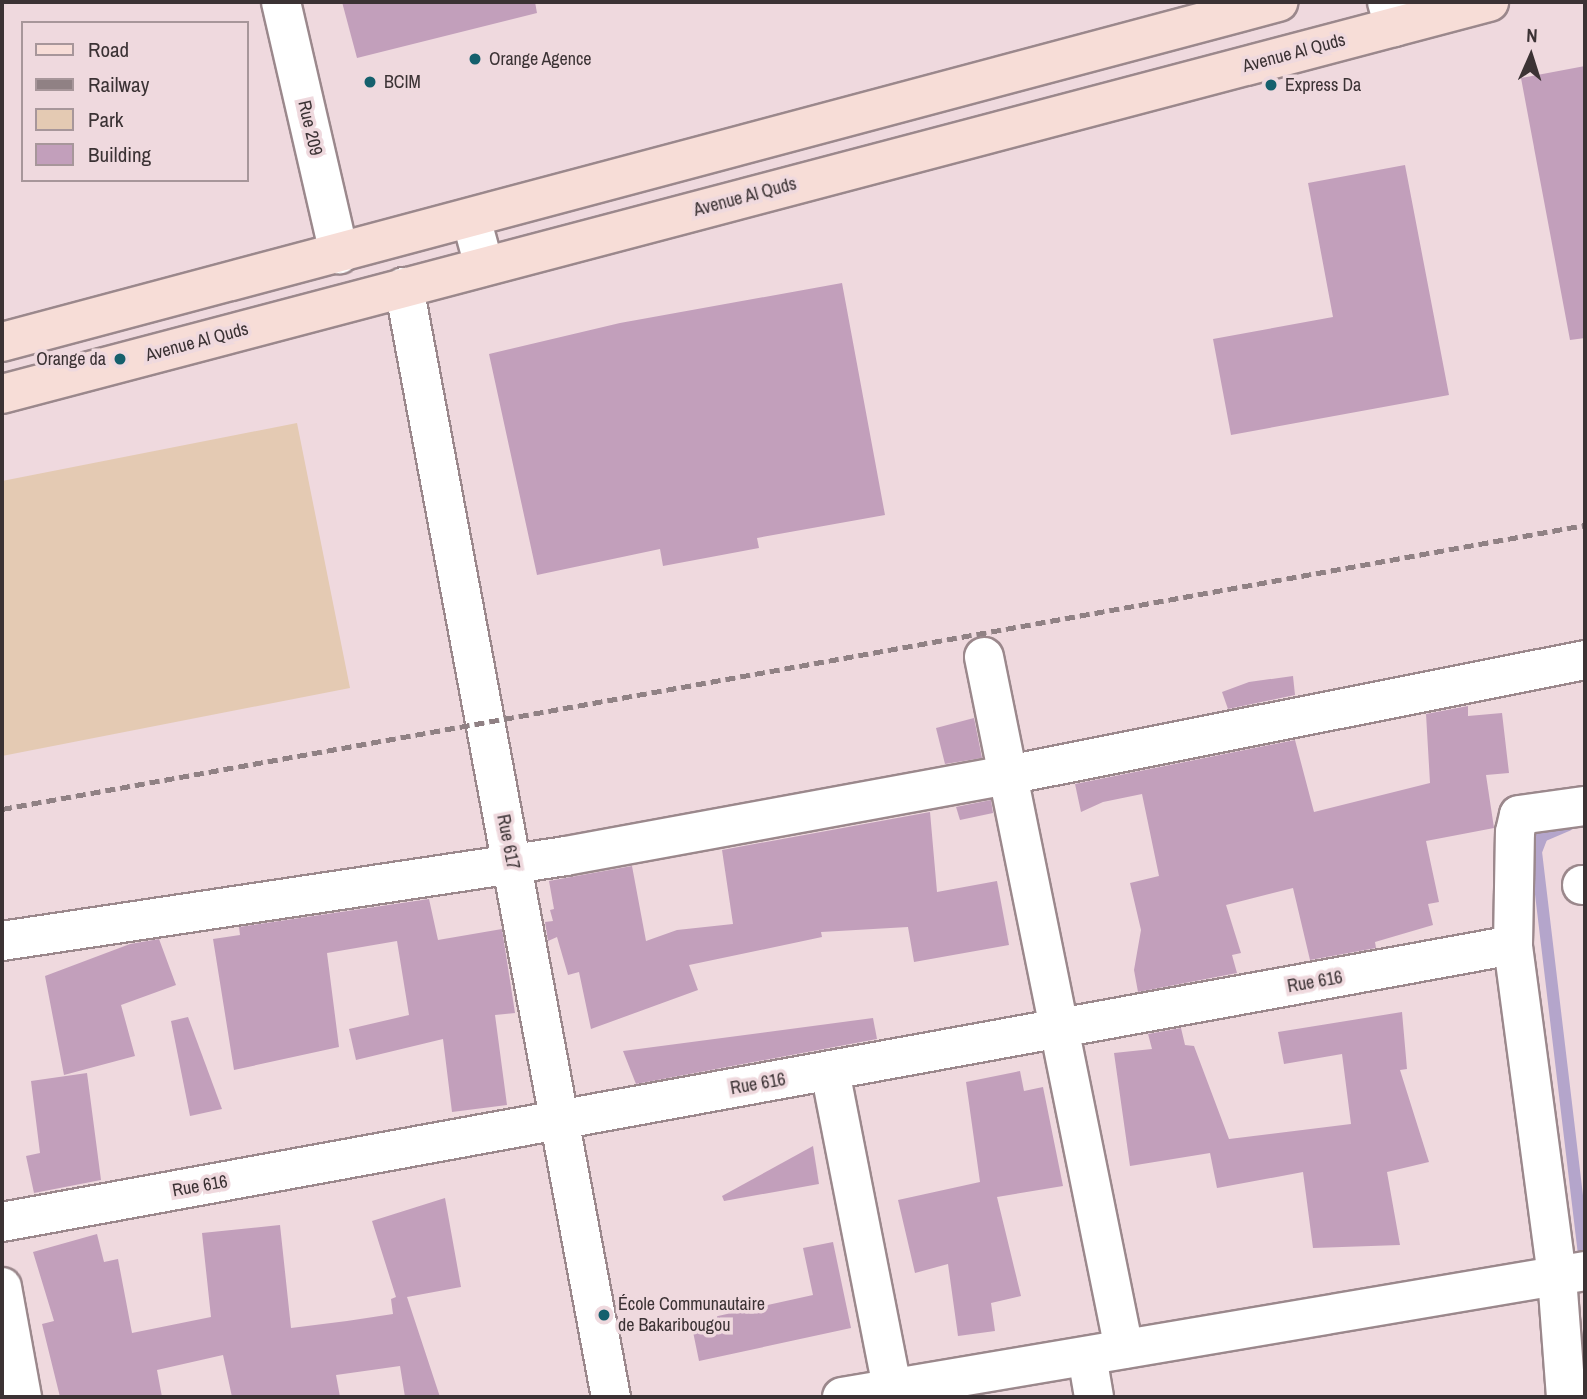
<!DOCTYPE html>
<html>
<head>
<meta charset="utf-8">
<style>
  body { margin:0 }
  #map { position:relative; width:1587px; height:1399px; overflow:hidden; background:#efd9de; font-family:"Archivo Narrow",sans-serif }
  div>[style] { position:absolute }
  .green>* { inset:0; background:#e4cab3 }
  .stream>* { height:12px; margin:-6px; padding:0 6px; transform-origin:6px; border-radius:6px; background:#b4a5cb }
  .building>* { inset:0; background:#c29fbb }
  .roads { filter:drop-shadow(2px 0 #9b888c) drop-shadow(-2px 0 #9b888c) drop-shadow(0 2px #9b888c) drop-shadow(0 -2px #9b888c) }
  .street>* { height:38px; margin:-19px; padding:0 19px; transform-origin:19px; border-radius:19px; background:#fff }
  .secondary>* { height:38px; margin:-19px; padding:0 19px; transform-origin:19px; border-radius:19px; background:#fff }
  .primary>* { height:38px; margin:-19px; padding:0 19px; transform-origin:19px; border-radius:19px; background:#f7ddd7 }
  .rail>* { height:5px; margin-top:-2.5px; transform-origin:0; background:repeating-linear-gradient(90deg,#908184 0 10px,transparent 0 15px) }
  .dots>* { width:19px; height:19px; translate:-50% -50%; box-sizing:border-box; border:4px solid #efd9de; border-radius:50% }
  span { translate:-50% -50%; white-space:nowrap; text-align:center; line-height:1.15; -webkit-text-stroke:7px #efd9de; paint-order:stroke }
  .street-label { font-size:18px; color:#3b3234 }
  .poi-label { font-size:18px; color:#3b3234 }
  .left { translate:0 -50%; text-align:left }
  .right { translate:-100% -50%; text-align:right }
  .frame { position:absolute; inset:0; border:4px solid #3b3234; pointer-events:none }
  .legend { position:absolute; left:21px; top:21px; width:228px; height:161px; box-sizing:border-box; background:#efd9de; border:2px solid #a7969a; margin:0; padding:9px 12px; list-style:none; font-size:21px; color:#3b3234 }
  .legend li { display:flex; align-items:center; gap:14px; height:35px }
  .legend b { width:35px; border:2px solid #a7969a }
  .north { position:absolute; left:1496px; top:21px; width:70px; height:70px; -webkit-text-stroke:5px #efd9de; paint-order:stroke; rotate:3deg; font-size:19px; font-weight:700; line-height:28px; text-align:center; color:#3b3234 }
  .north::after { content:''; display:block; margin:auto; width:24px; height:32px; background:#3b3234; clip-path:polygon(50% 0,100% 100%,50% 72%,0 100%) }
</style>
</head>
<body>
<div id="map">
  <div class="green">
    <div style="clip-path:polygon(297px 423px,350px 688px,2px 756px,2px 481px)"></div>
  </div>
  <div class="stream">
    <div style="left:1568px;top:825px;width:28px;rotate:157deg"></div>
    <div style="left:1542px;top:836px;width:17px;rotate:111deg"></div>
    <div style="left:1536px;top:852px;width:408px;rotate:83.2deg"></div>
  </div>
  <div class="building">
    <div style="clip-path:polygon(342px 2px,535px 2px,537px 13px,357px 58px)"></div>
    <div style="clip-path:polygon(1585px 66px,1585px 338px,1570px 340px,1521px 78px)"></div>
    <div style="clip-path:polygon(1405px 165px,1449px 395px,1231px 435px,1213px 339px,1333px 317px,1308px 183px)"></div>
    <div style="clip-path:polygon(842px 283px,885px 515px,757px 538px,759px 548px,663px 566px,660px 549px,537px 575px,489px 354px,620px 323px)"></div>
    <div style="clip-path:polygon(1293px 676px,1295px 695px,1228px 709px,1222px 692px,1249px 682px)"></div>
    <div style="clip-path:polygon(1468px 706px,1468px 716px,1502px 713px,1509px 773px,1486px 775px,1494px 828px,1426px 841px,1439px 902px,1428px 904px,1433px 925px,1375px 942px,1376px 948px,1310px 960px,1293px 888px,1226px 905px,1241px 953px,1232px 955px,1237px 973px,1138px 992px,1134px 970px,1141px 930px,1130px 883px,1159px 876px,1142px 794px,1103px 802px,1081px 812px,1075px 784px,1295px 740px,1314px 812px,1430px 783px,1426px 714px)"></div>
    <div style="clip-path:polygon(974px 718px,982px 758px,945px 764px,936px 728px)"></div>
    <div style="clip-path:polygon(991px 800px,993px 813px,960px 820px,956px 807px)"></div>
    <div style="clip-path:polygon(930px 812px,937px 892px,997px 881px,1009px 945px,914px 962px,908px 927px,821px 932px,822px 937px,689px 965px,698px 990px,591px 1029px,579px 972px,568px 975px,557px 937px,548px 941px,545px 922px,553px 921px,550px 910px,554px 909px,549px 881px,632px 866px,646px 941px,677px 930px,733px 924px,722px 850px)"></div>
    <div style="clip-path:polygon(429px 899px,438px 940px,502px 929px,515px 1013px,495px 1015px,507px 1105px,452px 1112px,443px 1039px,356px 1060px,349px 1029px,409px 1015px,397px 941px,327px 953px,339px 1047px,234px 1070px,213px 939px,240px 935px,239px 927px)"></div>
    <div style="clip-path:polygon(159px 939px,176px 985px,121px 1005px,135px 1056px,64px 1075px,45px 976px,130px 944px)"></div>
    <div style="clip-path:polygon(1402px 1012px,1407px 1069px,1400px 1070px,1429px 1162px,1387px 1172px,1400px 1245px,1313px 1248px,1303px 1172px,1217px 1188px,1210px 1153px,1130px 1166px,1114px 1053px,1152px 1049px,1148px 1034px,1181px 1028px,1185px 1045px,1194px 1046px,1229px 1139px,1351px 1124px,1342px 1054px,1284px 1064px,1278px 1032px)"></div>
    <div style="clip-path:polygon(188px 1017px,222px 1109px,190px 1116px,171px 1021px)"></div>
    <div style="clip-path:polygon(873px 1018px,877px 1039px,636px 1084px,623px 1051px)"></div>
    <div style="clip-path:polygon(1020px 1071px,1024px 1091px,1043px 1087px,1063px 1186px,997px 1197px,1021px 1296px,991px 1303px,995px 1331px,958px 1336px,948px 1264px,915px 1273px,898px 1200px,980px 1182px,966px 1082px)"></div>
    <div style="clip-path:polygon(87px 1073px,101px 1180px,34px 1193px,26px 1156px,40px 1153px,31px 1081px)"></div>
    <div style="clip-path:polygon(813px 1146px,819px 1184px,724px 1201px,722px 1196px)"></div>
    <div style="clip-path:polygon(445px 1198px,461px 1287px,407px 1297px,440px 1397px,405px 1397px,400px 1366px,336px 1375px,340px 1397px,232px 1397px,223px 1355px,157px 1370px,162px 1397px,60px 1397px,42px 1324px,54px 1321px,33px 1252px,97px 1234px,104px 1262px,118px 1259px,132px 1333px,211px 1317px,202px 1233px,280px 1225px,291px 1328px,347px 1321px,393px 1314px,391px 1299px,396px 1297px,372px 1221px)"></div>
    <div style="clip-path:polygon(833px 1242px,851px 1328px,699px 1361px,691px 1322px,813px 1295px,803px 1248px)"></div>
  </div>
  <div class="roads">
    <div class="street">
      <div style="left:281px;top:2px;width:259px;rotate:77deg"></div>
      <div style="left:471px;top:218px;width:50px;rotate:74.8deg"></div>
      <div style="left:404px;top:287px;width:1129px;rotate:79.44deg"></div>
      <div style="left:984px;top:657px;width:706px;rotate:78.56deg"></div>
      <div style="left:1582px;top:885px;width:3px"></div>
      <div style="left:2px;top:941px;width:570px;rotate:-8.57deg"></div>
      <div style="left:566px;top:856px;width:449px;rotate:-10.4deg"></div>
      <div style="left:1008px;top:775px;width:588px;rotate:-11.27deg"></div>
      <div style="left:830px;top:1071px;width:332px;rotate:78.9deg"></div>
      <div style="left:2px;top:1222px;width:1536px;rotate:-10.39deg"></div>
      <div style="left:2px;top:1287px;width:112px;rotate:79.7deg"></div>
      <div style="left:1087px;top:1356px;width:42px;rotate:80.3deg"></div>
      <div style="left:842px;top:1397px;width:754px;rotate:-9.62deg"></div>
      <div style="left:1566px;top:1397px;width:121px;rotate:-94.3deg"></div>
      <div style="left:1557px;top:1276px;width:334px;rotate:-97.6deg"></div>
      <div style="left:1513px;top:945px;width:113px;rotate:-89deg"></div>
      <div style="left:1515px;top:832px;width:17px;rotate:-77deg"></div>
      <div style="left:1519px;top:815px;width:67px;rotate:-7.8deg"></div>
    </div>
    <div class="secondary">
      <div style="left:1387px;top:2px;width:26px;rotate:74deg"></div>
    </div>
    <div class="primary">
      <div style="left:2px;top:342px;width:1321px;rotate:-14.92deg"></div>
      <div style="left:2px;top:394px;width:1538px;rotate:-14.77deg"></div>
    </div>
  </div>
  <div class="rail">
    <div style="left:2px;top:809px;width:1608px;rotate:-10.17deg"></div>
  </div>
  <div class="dots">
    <div style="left:475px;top:59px;background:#15606d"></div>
    <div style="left:370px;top:82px;background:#15606d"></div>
    <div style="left:1271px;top:85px;background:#15606d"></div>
    <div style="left:120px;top:359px;background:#15606d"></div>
    <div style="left:604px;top:1315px;background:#15606d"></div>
  </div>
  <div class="street-label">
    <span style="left:1294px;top:53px;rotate:-15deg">Avenue Al Quds</span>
    <span style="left:310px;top:128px;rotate:77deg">Rue 209</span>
    <span style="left:745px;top:197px;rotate:-15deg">Avenue Al Quds</span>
    <span style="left:197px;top:342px;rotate:-15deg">Avenue Al Quds</span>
    <span style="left:508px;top:842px;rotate:79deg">Rue 617</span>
    <span style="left:1315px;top:982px;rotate:-10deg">Rue 616</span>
    <span style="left:758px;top:1084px;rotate:-10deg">Rue 616</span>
    <span style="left:200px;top:1186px;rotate:-10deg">Rue 616</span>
  </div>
  <div class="poi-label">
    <span class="left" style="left:489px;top:59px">Orange Agence</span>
    <span class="left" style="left:384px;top:82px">BCIM</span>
    <span class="left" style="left:1285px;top:85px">Express Da</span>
    <span class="right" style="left:106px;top:359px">Orange da</span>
    <span class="left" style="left:618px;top:1315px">École Communautaire<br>de Bakaribougou</span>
  </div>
  <div class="frame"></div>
  <ul class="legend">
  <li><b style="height:9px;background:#f7ddd7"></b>Road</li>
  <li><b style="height:9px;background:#908184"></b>Railway</li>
  <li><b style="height:19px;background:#e4cab3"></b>Park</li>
  <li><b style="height:19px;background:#c29fbb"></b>Building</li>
  </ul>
  <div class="north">N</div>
</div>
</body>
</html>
